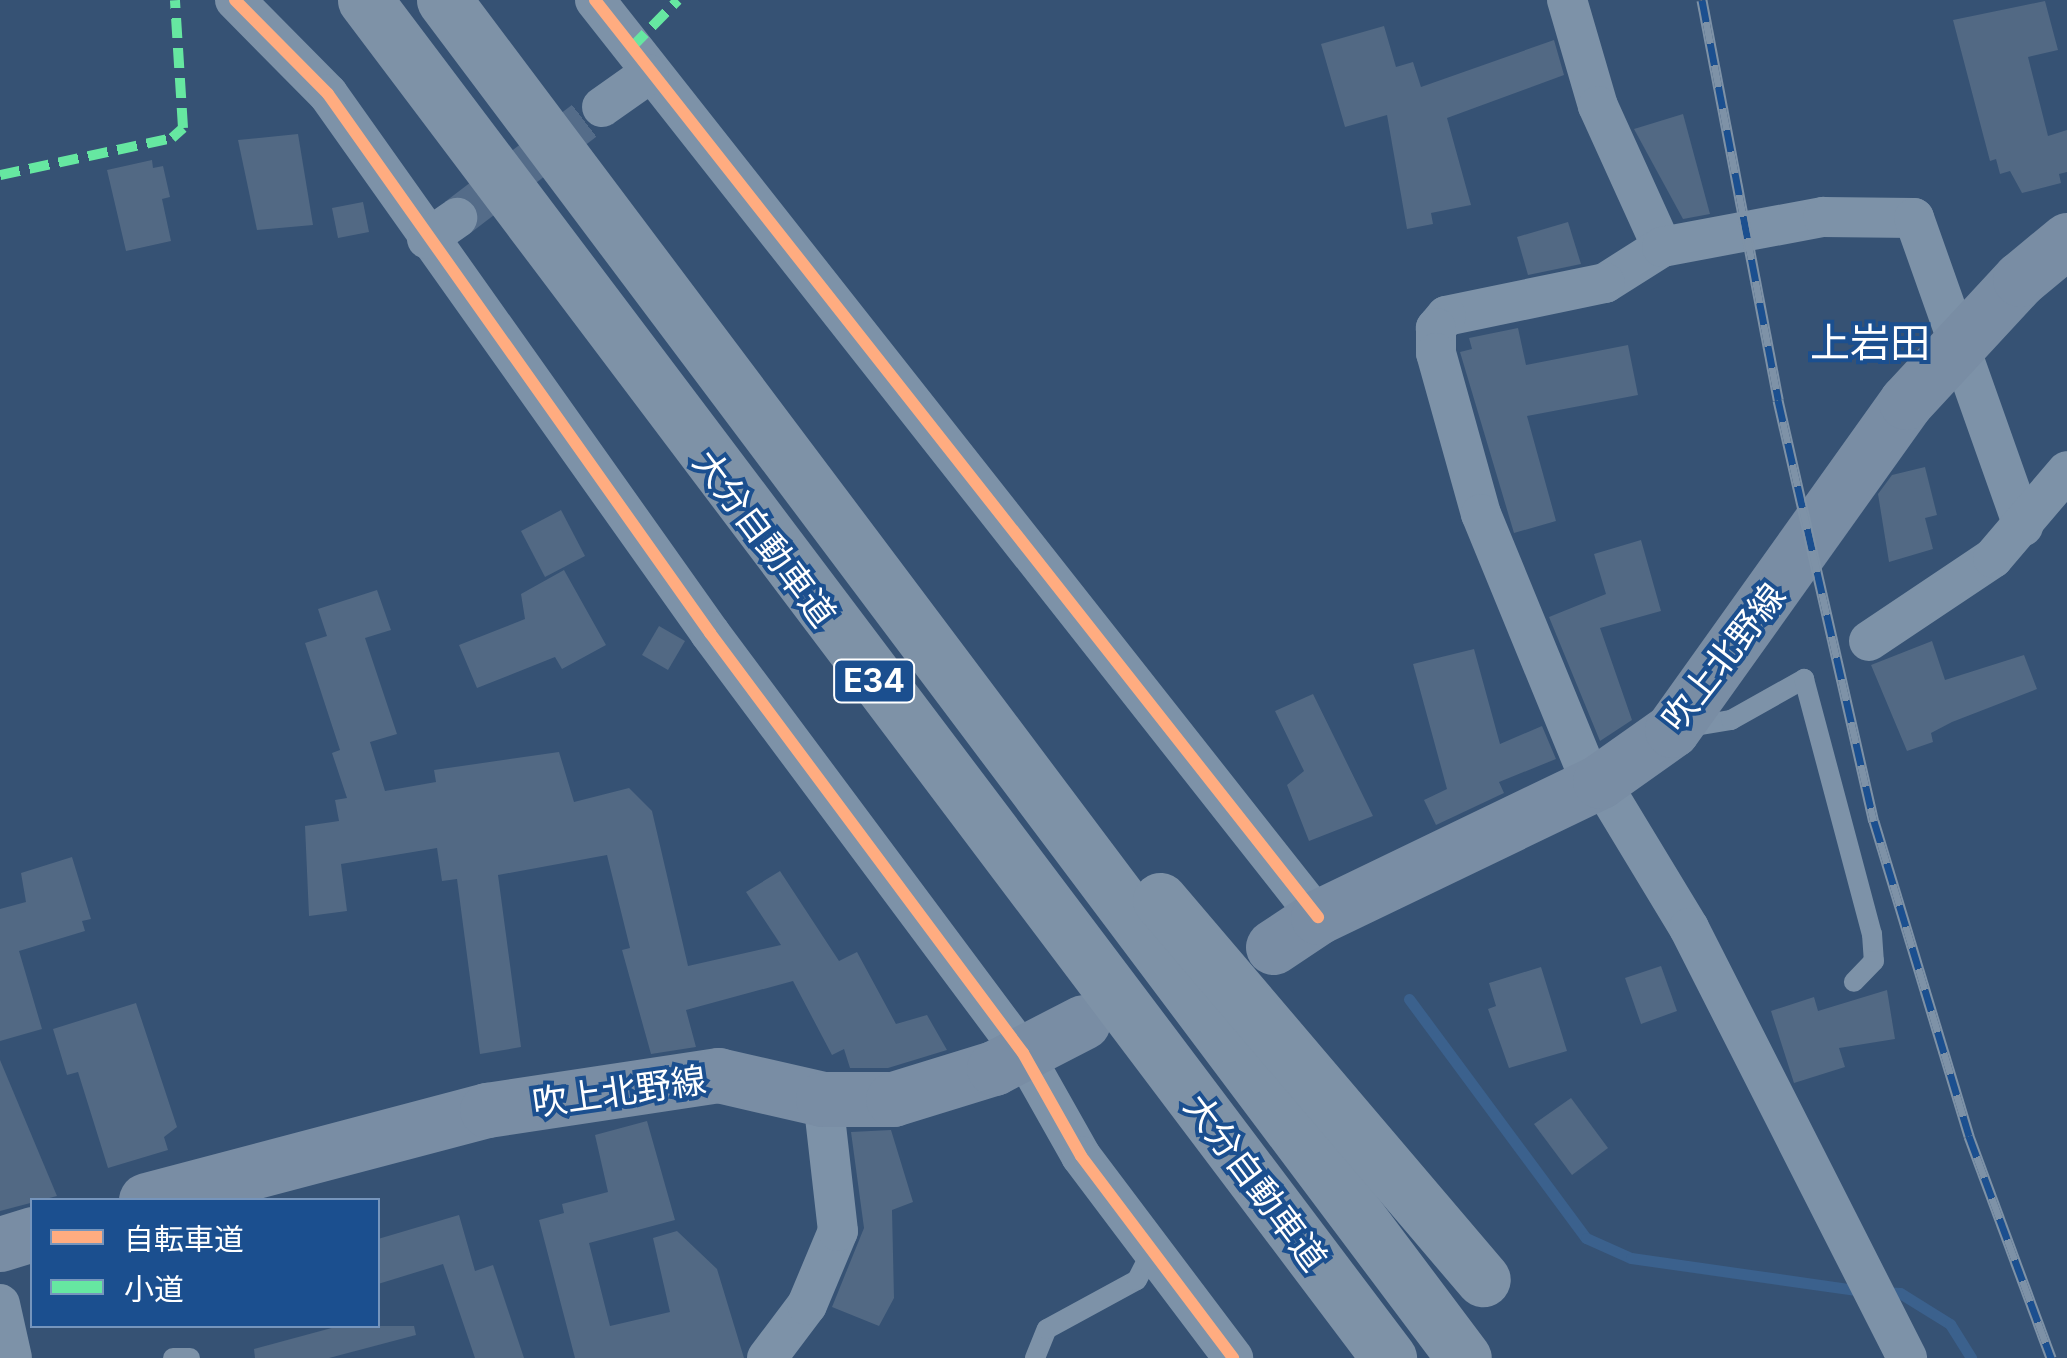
<!DOCTYPE html>
<html>
<head>
<meta charset="utf-8">
<style>
  body { margin:0 }
  #map { position:relative; width:2067px; height:1358px; overflow:hidden; background:#365274; font-family:Inter,"Noto Sans JP",sans-serif }
  div>[style] { position:absolute }
  .stream>* { height:11px; margin:-5.5px; padding:0 5.5px; transform-origin:5.5px; border-radius:5.5px; background:#3b618d }
  .building>* { inset:0; background:#526984 }
  .street-tunnel>* { height:40px; margin-top:-20px; transform-origin:0; background:repeating-linear-gradient(90deg,#546c89 0 40px,transparent 0 60px) }
  .lane>* { height:20px; margin:-10px; padding:0 10px; transform-origin:10px; border-radius:10px; background:#7d92a8 }
  .street>* { height:40px; margin:-20px; padding:0 20px; transform-origin:20px; border-radius:20px; background:#7d92a8 }
  .secondary>* { height:55px; margin:-27.5px; padding:0 27.5px; transform-origin:27.5px; border-radius:27.5px; background:#798da4 }
  .highway>* { height:55px; margin:-27.5px; padding:0 27.5px; transform-origin:27.5px; border-radius:27.5px; background:#7e92a7 }
  .rail>* { height:11px; margin-top:-5.5px; transform-origin:0; background:repeating-linear-gradient(90deg,#1b4f8f 0 22px,#7e92a7 0 44px); box-sizing:border-box; border-block:2px solid #7e92a7 }
  .quiet>* { height:10px; margin-top:-5px; transform-origin:0; background:repeating-linear-gradient(90deg,#66e7a1 0 20px,transparent 0 30px) }
  .cycleway>* { height:12px; margin:-6px; padding:0 6px; transform-origin:6px; border-radius:6px; background:#ffac80 }
  span { translate:-50% -50%; white-space:nowrap; text-align:center; line-height:1.15; -webkit-text-stroke:8px #1b4f8f; paint-order:stroke }
  .shield-label span { padding:2px 8px; background:#1b4f8f; border:2px solid; border-radius:8px; -webkit-text-stroke-width:0 }
  .shield-label { font-size:32px; color:#fff; font-weight:700 }
  .street-label { font-size:35px; color:#fff }
  .quarter-label { font-size:40px; color:#fff }
  .legend { position:absolute; left:30px; top:1198px; width:350px; height:130px; box-sizing:border-box; background:#1b4f8f; border:2px solid #7695bc; margin:0; padding:12px 18px; list-style:none; font-size:30px; color:#fff }
  .legend li { display:flex; align-items:center; gap:20px; height:50px }
  .legend b { width:50px; border:2px solid #7695bc }
</style>
</head>
<body>
<div id="map">
  <div class="stream">
    <div style="left:1409px;top:999px;width:297px;rotate:53.5deg"></div>
    <div style="left:1586px;top:1238px;width:49px;rotate:24deg"></div>
    <div style="left:1631px;top:1258px;width:233px;rotate:8.1deg"></div>
    <div style="left:1881px;top:1292px;width:19px;rotate:3deg"></div>
    <div style="left:1900px;top:1293px;width:59px;rotate:31.8deg"></div>
    <div style="left:1950px;top:1324px;width:40px;rotate:58deg"></div>
  </div>
  <div class="building">
    <div style="clip-path:polygon(2045px 1px,2058px 50px,2028px 57px,2048px 136px,2067px 130px,2067px 172px,2059px 174px,2061px 183px,2022px 193px,2010px 171px,2000px 174px,1996px 159px,1990px 161px,1953px 20px)"></div>
    <div style="clip-path:polygon(1384px 26px,1396px 67px,1413px 62px,1421px 87px,1554px 40px,1564px 75px,1447px 118px,1471px 205px,1431px 213px,1433px 224px,1407px 229px,1387px 115px,1345px 127px,1321px 44px)"></div>
    <div style="clip-path:polygon(1683px 114px,1710px 214px,1683px 219px,1634px 129px)"></div>
    <div style="clip-path:polygon(298px 134px,313px 225px,257px 230px,238px 140px)"></div>
    <div style="clip-path:polygon(152px 160px,153px 168px,163px 166px,170px 197px,162px 199px,171px 241px,126px 251px,107px 170px)"></div>
    <div style="clip-path:polygon(363px 202px,369px 232px,338px 238px,332px 208px)"></div>
    <div style="clip-path:polygon(1568px 222px,1581px 264px,1528px 275px,1517px 237px)"></div>
    <div style="clip-path:polygon(1518px 328px,1526px 365px,1628px 345px,1638px 395px,1527px 416px,1556px 521px,1514px 533px,1460px 352px,1472px 349px,1469px 338px)"></div>
    <div style="clip-path:polygon(1925px 467px,1937px 515px,1925px 518px,1933px 549px,1889px 562px,1878px 494px,1892px 475px)"></div>
    <div style="clip-path:polygon(561px 510px,585px 556px,545px 577px,521px 531px)"></div>
    <div style="clip-path:polygon(1641px 540px,1661px 611px,1600px 628px,1632px 720px,1600px 741px,1549px 617px,1606px 594px,1594px 554px)"></div>
    <div style="clip-path:polygon(564px 570px,606px 645px,562px 669px,555px 657px,477px 688px,459px 645px,525px 619px,521px 594px)"></div>
    <div style="clip-path:polygon(377px 590px,391px 630px,365px 638px,397px 734px,370px 742px,385px 791px,436px 782px,434px 770px,559px 752px,574px 802px,629px 788px,652px 811px,688px 966px,781px 945px,746px 892px,780px 871px,839px 961px,857px 952px,896px 1024px,927px 1015px,947px 1050px,888px 1068px,850px 1068px,844px 1049px,832px 1055px,793px 981px,686px 1010px,696px 1047px,651px 1054px,622px 950px,630px 948px,607px 855px,498px 875px,521px 1047px,480px 1054px,457px 879px,442px 881px,437px 848px,341px 864px,347px 911px,309px 916px,305px 826px,339px 821px,335px 800px,347px 798px,332px 753px,340px 750px,305px 643px,327px 636px,318px 609px)"></div>
    <div style="clip-path:polygon(659px 626px,685px 641px,668px 670px,642px 655px)"></div>
    <div style="clip-path:polygon(1932px 641px,1945px 680px,2024px 655px,2037px 689px,1952px 722px,1931px 733px,1933px 742px,1907px 751px,1871px 665px)"></div>
    <div style="clip-path:polygon(1474px 649px,1500px 744px,1542px 726px,1556px 759px,1499px 782px,1504px 793px,1436px 825px,1424px 800px,1447px 789px,1413px 664px)"></div>
    <div style="clip-path:polygon(1313px 694px,1373px 816px,1309px 841px,1287px 785px,1304px 771px,1275px 711px)"></div>
    <div style="clip-path:polygon(72px 857px,91px 919px,82px 921px,85px 931px,19px 951px,42px 1029px,0 1041px,0 909px,26px 902px,21px 873px)"></div>
    <div style="clip-path:polygon(1661px 966px,1677px 1011px,1641px 1024px,1625px 978px)"></div>
    <div style="clip-path:polygon(1541px 967px,1567px 1051px,1509px 1068px,1488px 1009px,1496px 1006px,1489px 983px)"></div>
    <div style="clip-path:polygon(1887px 990px,1895px 1039px,1839px 1048px,1845px 1067px,1794px 1083px,1771px 1011px,1814px 997px,1818px 1011px)"></div>
    <div style="clip-path:polygon(136px 1003px,177px 1127px,164px 1137px,168px 1150px,108px 1168px,78px 1072px,67px 1075px,53px 1029px)"></div>
    <div style="clip-path:polygon(0 1060px,57px 1196px,0 1211px)"></div>
    <div style="clip-path:polygon(1571px 1098px,1608px 1148px,1572px 1175px,1534px 1124px)"></div>
    <div style="clip-path:polygon(647px 1121px,675px 1220px,589px 1243px,610px 1326px,670px 1312px,653px 1238px,677px 1231px,717px 1269px,744px 1358px,575px 1358px,539px 1220px,564px 1213px,562px 1204px,608px 1192px,595px 1135px)"></div>
    <div style="clip-path:polygon(891px 1130px,913px 1202px,892px 1210px,894px 1298px,879px 1326px,832px 1307px,864px 1228px,851px 1132px)"></div>
    <div style="clip-path:polygon(459px 1215px,475px 1271px,493px 1265px,524px 1358px,475px 1358px,443px 1264px,378px 1284px,378px 1239px)"></div>
    <div style="clip-path:polygon(339px 1326px,414px 1326px,416px 1335px,329px 1358px,255px 1358px,254px 1349px)"></div>
  </div>
  <div class="street-tunnel">
    <div style="left:457px;top:218px;width:183px;rotate:-37.4deg"></div>
  </div>
  <div class="lane">
    <div style="left:1683px;top:728px;width:49px;rotate:-9.5deg"></div>
    <div style="left:1731px;top:720px;width:84px;rotate:-29.3deg"></div>
    <div style="left:1804px;top:679px;width:264px;rotate:75.1deg"></div>
    <div style="left:1872px;top:934px;width:27px;rotate:86deg"></div>
    <div style="left:1874px;top:961px;width:29px;rotate:134deg"></div>
    <div style="left:173px;top:1358px;width:17px"></div>
    <div style="left:1035px;top:1358px;width:31px;rotate:-68deg"></div>
    <div style="left:1047px;top:1329px;width:102px;rotate:-28.6deg"></div>
    <div style="left:1137px;top:1280px;width:34px;rotate:-63deg"></div>
  </div>
  <div class="street">
    <div style="left:235px;top:0;width:132px;rotate:45.3deg"></div>
    <div style="left:328px;top:94px;width:661px;rotate:54.67deg"></div>
    <div style="left:710px;top:633px;width:524px;rotate:53.31deg"></div>
    <div style="left:1023px;top:1053px;width:118px;rotate:60.6deg"></div>
    <div style="left:1081px;top:1156px;width:253px;rotate:53deg"></div>
    <div style="left:595px;top:0;width:1168px;rotate:51.75deg"></div>
    <div style="left:1567px;top:0;width:110px;rotate:73.7deg"></div>
    <div style="left:1598px;top:106px;width:155px;rotate:65.6deg"></div>
    <div style="left:1662px;top:247px;width:67px;rotate:147.7deg"></div>
    <div style="left:1605px;top:283px;width:162px;rotate:168.3deg"></div>
    <div style="left:1446px;top:316px;width:16px;rotate:130deg"></div>
    <div style="left:1436px;top:328px;width:25px;rotate:90deg"></div>
    <div style="left:1436px;top:353px;width:167px;rotate:74.4deg"></div>
    <div style="left:1481px;top:514px;width:293px;rotate:67.7deg"></div>
    <div style="left:602px;top:107px;width:57px;rotate:-35.1deg"></div>
    <div style="left:427px;top:239px;width:37px;rotate:-35deg"></div>
    <div style="left:1662px;top:247px;width:164px;rotate:-10.6deg"></div>
    <div style="left:1823px;top:217px;width:91px;rotate:0.6deg"></div>
    <div style="left:1914px;top:218px;width:327px;rotate:70.5deg"></div>
    <div style="left:1869px;top:641px;width:149px;rotate:-33.8deg"></div>
    <div style="left:1993px;top:558px;width:114px;rotate:-49.6deg"></div>
    <div style="left:1600px;top:781px;width:172px;rotate:58.8deg"></div>
    <div style="left:1689px;top:928px;width:482px;rotate:63.1deg"></div>
    <div style="left:0;top:1304px;width:55px;rotate:77.5deg"></div>
    <div style="left:767px;top:1358px;width:66px;rotate:-53deg"></div>
    <div style="left:807px;top:1305px;width:80px;rotate:-67.3deg"></div>
    <div style="left:838px;top:1231px;width:133px;rotate:-96.5deg"></div>
  </div>
  <div class="secondary">
    <div style="left:1273px;top:947px;width:54px;rotate:-33.7deg"></div>
    <div style="left:1318px;top:917px;width:313px;rotate:-25.7deg"></div>
    <div style="left:1600px;top:781px;width:88px;rotate:-35.3deg"></div>
    <div style="left:1672px;top:730px;width:403px;rotate:-54.5deg"></div>
    <div style="left:1906px;top:402px;width:168px;rotate:-47.2deg"></div>
    <div style="left:2020px;top:279px;width:61px;rotate:-39.7deg"></div>
    <div style="left:146px;top:1200px;width:353px;rotate:-14.8deg"></div>
    <div style="left:487px;top:1110px;width:234px;rotate:-8.6deg"></div>
    <div style="left:718px;top:1075px;width:108px;rotate:12.9deg"></div>
    <div style="left:823px;top:1099px;width:70px"></div>
    <div style="left:893px;top:1099px;width:106px;rotate:-17.1deg"></div>
    <div style="left:994px;top:1068px;width:100px;rotate:-27.3deg"></div>
    <div style="left:0;top:1244px;width:34px;rotate:-17deg"></div>
  </div>
  <div class="highway">
    <div style="left:365px;top:0;width:1701px;rotate:52.98deg"></div>
    <div style="left:444px;top:0;width:1698px;rotate:53.09deg"></div>
    <div style="left:1160px;top:900px;width:498px;rotate:49.6deg"></div>
  </div>
  <div class="rail">
    <div style="left:1702px;top:0;width:407px;rotate:79.2deg"></div>
    <div style="left:1778px;top:400px;width:432px;rotate:77.2deg"></div>
    <div style="left:1874px;top:821px;width:329px;rotate:73.2deg"></div>
    <div style="left:1969px;top:1136px;width:237px;rotate:69.7deg"></div>
  </div>
  <div class="quiet">
    <div style="left:631px;top:48px;width:67px;rotate:-45.6deg"></div>
    <div style="left:0;top:175px;width:176px;rotate:-12.1deg"></div>
    <div style="left:172px;top:138px;width:15px;rotate:-42deg"></div>
    <div style="left:183px;top:128px;width:128px;rotate:-93.6deg"></div>
  </div>
  <div class="cycleway">
    <div style="left:235px;top:0;width:132px;rotate:45.3deg"></div>
    <div style="left:328px;top:94px;width:661px;rotate:54.67deg"></div>
    <div style="left:710px;top:633px;width:524px;rotate:53.31deg"></div>
    <div style="left:1023px;top:1053px;width:118px;rotate:60.6deg"></div>
    <div style="left:1081px;top:1156px;width:253px;rotate:53deg"></div>
    <div style="left:595px;top:0;width:1168px;rotate:51.75deg"></div>
  </div>
  <div class="shield-label">
    <span style="left:874px;top:681px">E34</span>
  </div>
  <div class="street-label">
    <span style="left:765px;top:538px;rotate:53deg">大分自動車道</span>
    <span style="left:1723px;top:657px;rotate:-52deg">吹上北野線</span>
    <span style="left:619px;top:1091px;rotate:-8deg">吹上北野線</span>
    <span style="left:1256px;top:1182px;rotate:53deg">大分自動車道</span>
  </div>
  <div class="quarter-label">
    <span style="left:1870px;top:343px">上岩田</span>
  </div>
  <ul class="legend">
  <li><b style="height:12px;background:#ffac80"></b>自転車道</li>
  <li><b style="height:12px;background:#66e7a1"></b>小道</li>
  </ul>
</div>
</body>
</html>
